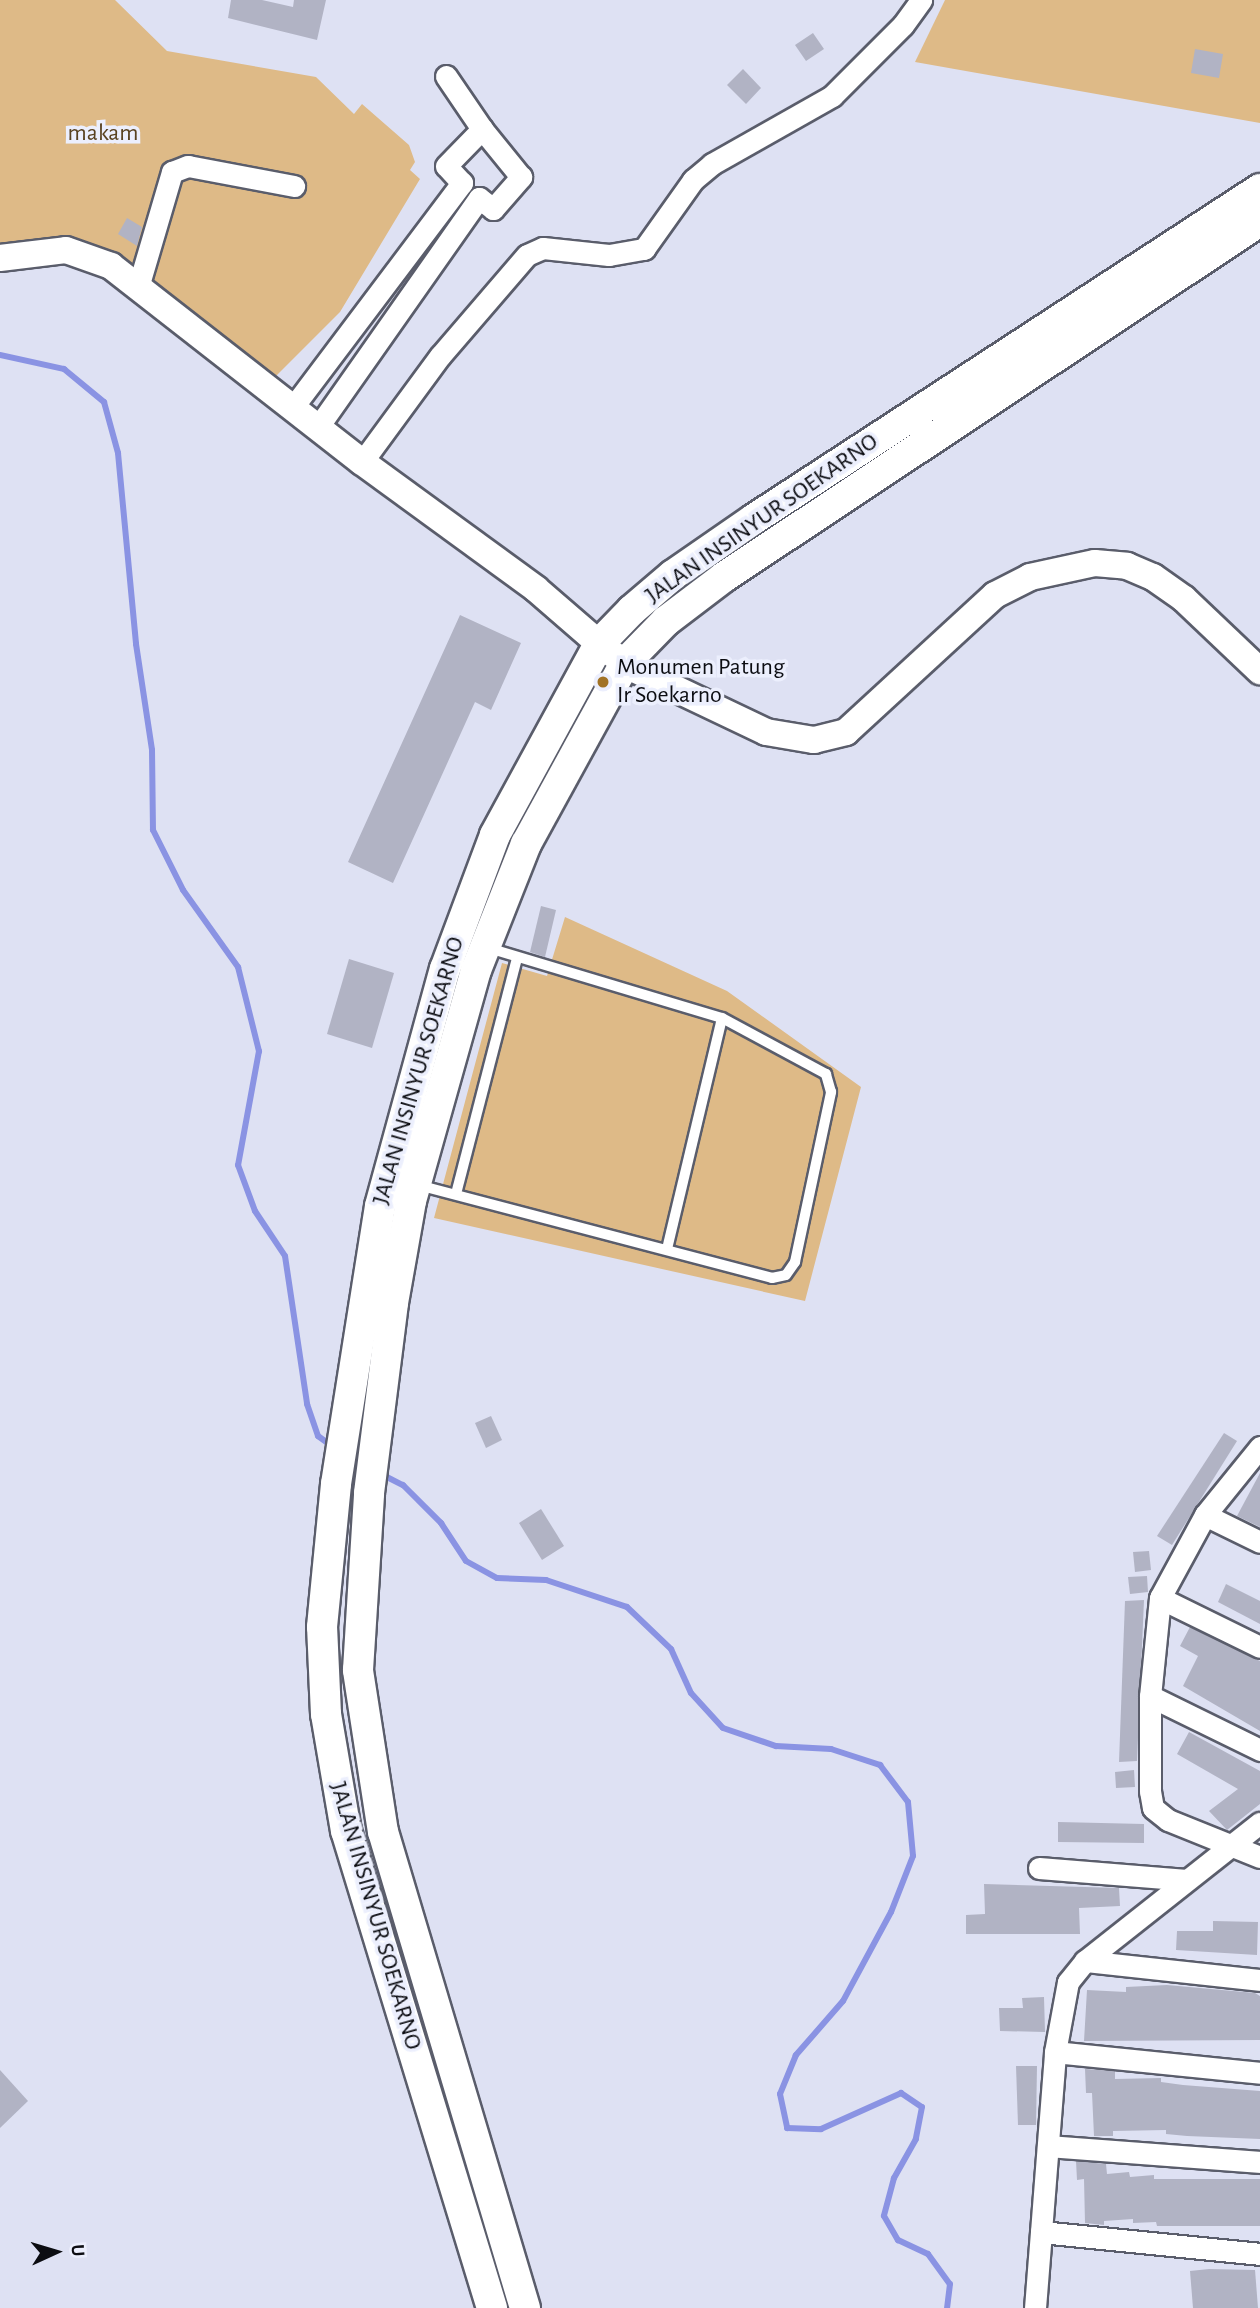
<!DOCTYPE html>
<html>
<head>
<meta charset="utf-8">
<style>
  body { margin:0 }
  #map { position:relative; width:1260px; height:2308px; overflow:hidden; background:#dee1f3; font-family:"Alegreya Sans",sans-serif }
  div>[style] { position:absolute }
  .green>* { inset:0; background:#deba87 }
  .stream>* { height:6px; margin:-3px; padding:0 3px; transform-origin:3px; border-radius:3px; background:#8a93e3 }
  .building>* { inset:0; background:#b1b3c4 }
  .roads { filter:drop-shadow(2px 0 #5a5d6b) drop-shadow(-2px 0 #5a5d6b) drop-shadow(0 2px #5a5d6b) drop-shadow(0 -2px #5a5d6b) }
  .service>* { height:10px; margin:-5px; padding:0 5px; transform-origin:5px; border-radius:5px; background:#fff }
  .minor>* { height:21px; margin:-10.5px; padding:0 10.5px; transform-origin:10.5px; border-radius:10.5px; background:#fff }
  .tertiary>* { height:26px; margin:-13px; padding:0 13px; transform-origin:13px; border-radius:13px; background:#fff }
  .secondary>* { height:30px; margin:-15px; padding:0 15px; transform-origin:15px; border-radius:15px; background:#fff }
  .dots>* { width:19px; height:19px; translate:-50% -50%; box-sizing:border-box; border:4px solid #eceffd; border-radius:50% }
  span { translate:-50% -50%; white-space:nowrap; text-align:center; line-height:1.15; -webkit-text-stroke:7px #eceffd; paint-order:stroke }
  .park-label { font-size:24px; color:#594220 }
  .street-label { font-size:24px; color:#0c0d12 }
  .poi-label { font-size:24px; color:#0c0d12 }
  .left { translate:0 -50%; text-align:left }
  .north { position:absolute; left:21px; top:2217px; width:70px; height:70px; -webkit-text-stroke:5px #eceffd; paint-order:stroke; rotate:86deg; font-size:19px; font-weight:700; line-height:28px; text-align:center; color:#0c0d12 }
  .north::after { content:''; display:block; margin:auto; width:24px; height:32px; background:#0c0d12; clip-path:polygon(50% 0,100% 100%,50% 72%,0 100%) }
</style>
</head>
<body>
<div id="map">
  <div class="green">
    <div style="clip-path:polygon(0 0,115px 0,167px 51px,316px 77px,354px 114px,362px 104px,409px 145px,415px 162px,410px 170px,420px 179px,340px 312px,270px 382px,109px 256px,0 247px)"></div>
    <div style="clip-path:polygon(945px 0,1260px 0,1260px 123px,915px 62px)"></div>
    <div style="clip-path:polygon(565px 917px,727px 991px,861px 1087px,805px 1301px,434px 1218px,502px 963px,547px 976px)"></div>
  </div>
  <div class="stream">
    <div style="left:0;top:355px;width:66px;rotate:12.3deg"></div>
    <div style="left:64px;top:369px;width:52px;rotate:39.5deg"></div>
    <div style="left:104px;top:402px;width:53px;rotate:74.6deg"></div>
    <div style="left:118px;top:453px;width:192px;rotate:84.6deg"></div>
    <div style="left:136px;top:644px;width:107px;rotate:81.4deg"></div>
    <div style="left:152px;top:750px;width:80px;rotate:89.3deg"></div>
    <div style="left:153px;top:830px;width:67px;rotate:63.4deg"></div>
    <div style="left:183px;top:890px;width:95px;rotate:54.5deg"></div>
    <div style="left:238px;top:967px;width:87px;rotate:76deg"></div>
    <div style="left:259px;top:1051px;width:116px;rotate:100.4deg"></div>
    <div style="left:238px;top:1165px;width:49px;rotate:69.7deg"></div>
    <div style="left:255px;top:1211px;width:54px;rotate:56.3deg"></div>
    <div style="left:285px;top:1256px;width:150px;rotate:81.5deg"></div>
    <div style="left:307px;top:1404px;width:34px;rotate:71deg"></div>
    <div style="left:318px;top:1436px;width:17px;rotate:36deg"></div>
    <div style="left:381px;top:1474px;width:25px;rotate:27deg"></div>
    <div style="left:403px;top:1485px;width:54px;rotate:45deg"></div>
    <div style="left:441px;top:1523px;width:45px;rotate:56.7deg"></div>
    <div style="left:466px;top:1561px;width:35px;rotate:29deg"></div>
    <div style="left:497px;top:1578px;width:49px;rotate:2.3deg"></div>
    <div style="left:546px;top:1580px;width:85px;rotate:18.4deg"></div>
    <div style="left:627px;top:1607px;width:61px;rotate:43.7deg"></div>
    <div style="left:671px;top:1649px;width:48px;rotate:65.6deg"></div>
    <div style="left:691px;top:1693px;width:47px;rotate:47.6deg"></div>
    <div style="left:723px;top:1728px;width:56px;rotate:18.8deg"></div>
    <div style="left:776px;top:1746px;width:55px;rotate:3.1deg"></div>
    <div style="left:831px;top:1749px;width:52px;rotate:18.1deg"></div>
    <div style="left:880px;top:1765px;width:46px;rotate:52.9deg"></div>
    <div style="left:908px;top:1802px;width:54px;rotate:84.7deg"></div>
    <div style="left:913px;top:1856px;width:60px;rotate:111.4deg"></div>
    <div style="left:891px;top:1912px;width:101px;rotate:118.3deg"></div>
    <div style="left:843px;top:2001px;width:72px;rotate:131deg"></div>
    <div style="left:796px;top:2055px;width:42px;rotate:112.3deg"></div>
    <div style="left:780px;top:2094px;width:35px;rotate:78deg"></div>
    <div style="left:787px;top:2128px;width:34px;rotate:2deg"></div>
    <div style="left:821px;top:2129px;width:88px;rotate:-24.2deg"></div>
    <div style="left:901px;top:2093px;width:25px;rotate:34deg"></div>
    <div style="left:922px;top:2107px;width:33px;rotate:101deg"></div>
    <div style="left:916px;top:2139px;width:45px;rotate:119.4deg"></div>
    <div style="left:894px;top:2178px;width:39px;rotate:105deg"></div>
    <div style="left:884px;top:2216px;width:28px;rotate:60deg"></div>
    <div style="left:898px;top:2240px;width:33px;rotate:25deg"></div>
    <div style="left:928px;top:2254px;width:37px;rotate:54deg"></div>
    <div style="left:950px;top:2284px;width:24px;rotate:97deg"></div>
  </div>
  <div class="building">
    <div style="clip-path:polygon(231px 0,262px 0,293px 7px,294px 0,326px 0,317px 40px,228px 18px)"></div>
    <div style="clip-path:polygon(813px 33px,824px 49px,806px 61px,795px 45px)"></div>
    <div style="clip-path:polygon(1195px 49px,1223px 54px,1219px 78px,1191px 73px)"></div>
    <div style="clip-path:polygon(743px 69px,761px 88px,746px 104px,727px 85px)"></div>
    <div style="clip-path:polygon(127px 218px,142px 227px,137px 246px,118px 234px)"></div>
    <div style="clip-path:polygon(460px 615px,521px 643px,491px 710px,475px 702px,393px 883px,348px 862px)"></div>
    <div style="clip-path:polygon(541px 906px,556px 910px,545px 957px,530px 952px)"></div>
    <div style="clip-path:polygon(349px 959px,394px 973px,372px 1048px,327px 1034px)"></div>
    <div style="clip-path:polygon(491px 1416px,502px 1440px,486px 1448px,475px 1423px)"></div>
    <div style="clip-path:polygon(1224px 1433px,1237px 1441px,1172px 1545px,1157px 1536px)"></div>
    <div style="clip-path:polygon(1260px 1473px,1260px 1527px,1237px 1516px)"></div>
    <div style="clip-path:polygon(541px 1509px,564px 1546px,542px 1560px,519px 1523px)"></div>
    <div style="clip-path:polygon(1149px 1551px,1151px 1570px,1135px 1572px,1133px 1552px)"></div>
    <div style="clip-path:polygon(1147px 1576px,1148px 1592px,1130px 1594px,1128px 1577px)"></div>
    <div style="clip-path:polygon(1226px 1584px,1260px 1601px,1260px 1624px,1218px 1602px)"></div>
    <div style="clip-path:polygon(1144px 1600px,1137px 1761px,1119px 1762px,1125px 1601px)"></div>
    <div style="clip-path:polygon(1190px 1627px,1260px 1661px,1260px 1731px,1183px 1686px,1198px 1656px,1180px 1646px)"></div>
    <div style="clip-path:polygon(1189px 1732px,1260px 1771px,1260px 1804px,1227px 1830px,1209px 1811px,1238px 1789px,1177px 1754px)"></div>
    <div style="clip-path:polygon(1134px 1770px,1135px 1787px,1116px 1788px,1115px 1772px)"></div>
    <div style="clip-path:polygon(1058px 1822px,1144px 1824px,1144px 1843px,1058px 1842px)"></div>
    <div style="clip-path:polygon(984px 1884px,1119px 1888px,1120px 1906px,1079px 1908px,1080px 1934px,966px 1934px,966px 1915px,985px 1914px)"></div>
    <div style="clip-path:polygon(1213px 1921px,1258px 1922px,1257px 1955px,1176px 1950px,1177px 1931px,1213px 1931px)"></div>
    <div style="clip-path:polygon(1167px 1985px,1255px 1993px,1260px 1996px,1260px 2040px,1084px 2041px,1087px 1990px,1126px 1992px,1126px 1987px)"></div>
    <div style="clip-path:polygon(1044px 1997px,1045px 2032px,1000px 2031px,999px 2008px,1023px 2008px,1022px 1998px)"></div>
    <div style="clip-path:polygon(1016px 2066px,1037px 2066px,1036px 2125px,1018px 2125px)"></div>
    <div style="clip-path:polygon(1085px 2069px,1115px 2071px,1115px 2079px,1161px 2078px,1161px 2082px,1183px 2085px,1260px 2091px,1260px 2139px,1187px 2136px,1166px 2134px,1166px 2130px,1113px 2131px,1113px 2136px,1094px 2136px,1092px 2093px,1086px 2093px)"></div>
    <div style="clip-path:polygon(0 2070px,28px 2101px,0 2128px)"></div>
    <div style="clip-path:polygon(1076px 2161px,1106px 2164px,1107px 2174px,1129px 2172px,1130px 2177px,1154px 2175px,1154px 2179px,1260px 2179px,1260px 2226px,1157px 2226px,1156px 2222px,1133px 2223px,1133px 2219px,1104px 2221px,1104px 2225px,1085px 2223px,1084px 2179px,1077px 2180px)"></div>
    <div style="clip-path:polygon(1209px 2269px,1255px 2270px,1258px 2308px,1193px 2308px,1190px 2271px)"></div>
  </div>
  <div class="roads">
    <div class="service">
      <div style="left:418px;top:1185px;width:366px;rotate:14.7deg"></div>
      <div style="left:772px;top:1278px;width:14px;rotate:-12deg"></div>
      <div style="left:786px;top:1275px;width:16px;rotate:-55deg"></div>
      <div style="left:795px;top:1262px;width:174px;rotate:-78deg"></div>
      <div style="left:831px;top:1092px;width:19px;rotate:-106deg"></div>
      <div style="left:826px;top:1074px;width:118px;rotate:-151.7deg"></div>
      <div style="left:722px;top:1018px;width:244px;rotate:-163.3deg"></div>
      <div style="left:456px;top:1194px;width:244px;rotate:-75.5deg"></div>
      <div style="left:667px;top:1249px;width:237px;rotate:-76.6deg"></div>
    </div>
    <div class="minor">
      <div style="left:139px;top:284px;width:117px;rotate:-73.6deg"></div>
      <div style="left:172px;top:172px;width:17px;rotate:-21deg"></div>
      <div style="left:188px;top:166px;width:108px;rotate:10.7deg"></div>
      <div style="left:293px;top:407px;width:281px;rotate:-53deg"></div>
      <div style="left:462px;top:183px;width:23px;rotate:-133deg"></div>
      <div style="left:446px;top:166px;width:52px;rotate:-45.8deg"></div>
      <div style="left:482px;top:129px;width:64px;rotate:-124.2deg"></div>
      <div style="left:318px;top:427px;width:280px;rotate:-54.9deg"></div>
      <div style="left:479px;top:198px;width:18px;rotate:38deg"></div>
      <div style="left:493px;top:209px;width:43px;rotate:-48.8deg"></div>
      <div style="left:521px;top:177px;width:62px;rotate:-129.1deg"></div>
      <div style="left:362px;top:462px;width:132px;rotate:-53.7deg"></div>
      <div style="left:440px;top:356px;width:133px;rotate:-49.3deg"></div>
      <div style="left:527px;top:255px;width:17px;rotate:-24deg"></div>
      <div style="left:543px;top:248px;width:66px;rotate:6.1deg"></div>
      <div style="left:609px;top:255px;width:36px;rotate:-10deg"></div>
      <div style="left:644px;top:249px;width:85px;rotate:-54.6deg"></div>
      <div style="left:693px;top:180px;width:25px;rotate:-40deg"></div>
      <div style="left:712px;top:164px;width:138px;rotate:-29.5deg"></div>
      <div style="left:832px;top:96px;width:100px;rotate:-45deg"></div>
      <div style="left:903px;top:25px;width:31px;rotate:-54deg"></div>
      <div style="left:1260px;top:1447px;width:87px;rotate:129deg"></div>
      <div style="left:1205px;top:1515px;width:94px;rotate:118.5deg"></div>
      <div style="left:1160px;top:1598px;width:99px;rotate:95.8deg"></div>
      <div style="left:1150px;top:1696px;width:95px;rotate:90deg"></div>
      <div style="left:1150px;top:1791px;width:17px;rotate:80deg"></div>
      <div style="left:1153px;top:1808px;width:19px;rotate:39deg"></div>
      <div style="left:1168px;top:1820px;width:99px;rotate:21.9deg"></div>
      <div style="left:1205px;top:1515px;width:61px;rotate:26.1deg"></div>
      <div style="left:1160px;top:1598px;width:111px;rotate:26.1deg"></div>
      <div style="left:1150px;top:1696px;width:123px;rotate:26.1deg"></div>
      <div style="left:1039px;top:1868px;width:148px;rotate:4.6deg"></div>
      <div style="left:1085px;top:1961px;width:176px;rotate:6.2deg"></div>
      <div style="left:1055px;top:2052px;width:206px;rotate:5.8deg"></div>
      <div style="left:1048px;top:2146px;width:213px;rotate:4.3deg"></div>
      <div style="left:1041px;top:2232px;width:220px;rotate:5.7deg"></div>
      <div style="left:1035px;top:2308px;width:257px;rotate:-85.5deg"></div>
      <div style="left:1055px;top:2052px;width:71px;rotate:-79.5deg"></div>
      <div style="left:1068px;top:1982px;width:27px;rotate:-51deg"></div>
      <div style="left:1085px;top:1961px;width:223px;rotate:-38.3deg"></div>
    </div>
    <div class="tertiary">
      <div style="left:0;top:258px;width:66px;rotate:-6.9deg"></div>
      <div style="left:66px;top:250px;width:48px;rotate:19.6deg"></div>
      <div style="left:111px;top:266px;width:318px;rotate:38deg"></div>
      <div style="left:362px;top:462px;width:215px;rotate:36.1deg"></div>
      <div style="left:536px;top:589px;width:90px;rotate:40.9deg"></div>
      <div style="left:604px;top:648px;width:37px;rotate:35deg"></div>
      <div style="left:634px;top:669px;width:146px;rotate:25.5deg"></div>
      <div style="left:766px;top:732px;width:49px;rotate:9.5deg"></div>
      <div style="left:814px;top:740px;width:33px;rotate:-14deg"></div>
      <div style="left:846px;top:732px;width:202px;rotate:-42.6deg"></div>
      <div style="left:995px;top:595px;width:39px;rotate:-27deg"></div>
      <div style="left:1030px;top:577px;width:66px;rotate:-12.2deg"></div>
      <div style="left:1095px;top:563px;width:32px;rotate:5deg"></div>
      <div style="left:1127px;top:566px;width:28px;rotate:23deg"></div>
      <div style="left:1153px;top:577px;width:38px;rotate:35deg"></div>
      <div style="left:1184px;top:599px;width:105px;rotate:43.5deg"></div>
    </div>
    <div class="secondary">
      <div style="left:492px;top:2308px;width:499px;rotate:-107deg"></div>
      <div style="left:346px;top:1831px;width:119px;rotate:-99.7deg"></div>
      <div style="left:326px;top:1714px;width:87px;rotate:-92.6deg"></div>
      <div style="left:322px;top:1627px;width:144px;rotate:-84.4deg"></div>
      <div style="left:336px;top:1484px;width:281px;rotate:-81deg"></div>
      <div style="left:380px;top:1206px;width:246px;rotate:-74.7deg"></div>
      <div style="left:445px;top:969px;width:143px;rotate:-69.5deg"></div>
      <div style="left:495px;top:835px;width:217px;rotate:-61.4deg"></div>
      <div style="left:599px;top:644px;width:47px;rotate:-45.9deg"></div>
      <div style="left:632px;top:610px;width:54px;rotate:-40.5deg"></div>
      <div style="left:673px;top:575px;width:98px;rotate:-34.7deg"></div>
      <div style="left:754px;top:519px;width:604px;rotate:-33.11deg"></div>
      <div style="left:525px;top:2308px;width:497px;rotate:-106.6deg"></div>
      <div style="left:383px;top:1832px;width:164px;rotate:-98.8deg"></div>
      <div style="left:358px;top:1670px;width:177px;rotate:-86.4deg"></div>
      <div style="left:369px;top:1493px;width:192px;rotate:-82.8deg"></div>
      <div style="left:393px;top:1303px;width:104px;rotate:-80deg"></div>
      <div style="left:411px;top:1201px;width:240px;rotate:-74.3deg"></div>
      <div style="left:476px;top:970px;width:136px;rotate:-68.4deg"></div>
      <div style="left:526px;top:844px;width:206px;rotate:-61.3deg"></div>
      <div style="left:625px;top:663px;width:59px;rotate:-45.7deg"></div>
      <div style="left:666px;top:621px;width:73px;rotate:-37.2deg"></div>
      <div style="left:724px;top:577px;width:643px;rotate:-33.59deg"></div>
    </div>
  </div>
  <div class="dots">
    <div style="left:603px;top:682px;background:#a17225"></div>
  </div>
  <div class="park-label">
    <span style="left:103px;top:134px">makam</span>
  </div>
  <div class="street-label">
    <span style="left:762px;top:519px;rotate:-35deg">JALAN INSINYUR SOEKARNO</span>
    <span style="left:419px;top:1071px;rotate:-74deg">JALAN INSINYUR SOEKARNO</span>
    <span style="left:375px;top:1916px;rotate:74deg">JALAN INSINYUR SOEKARNO</span>
  </div>
  <div class="poi-label">
    <span class="left" style="left:617px;top:682px">Monumen Patung<br>Ir Soekarno</span>
  </div>
  <div class="north">U</div>
</div>
</body>
</html>
